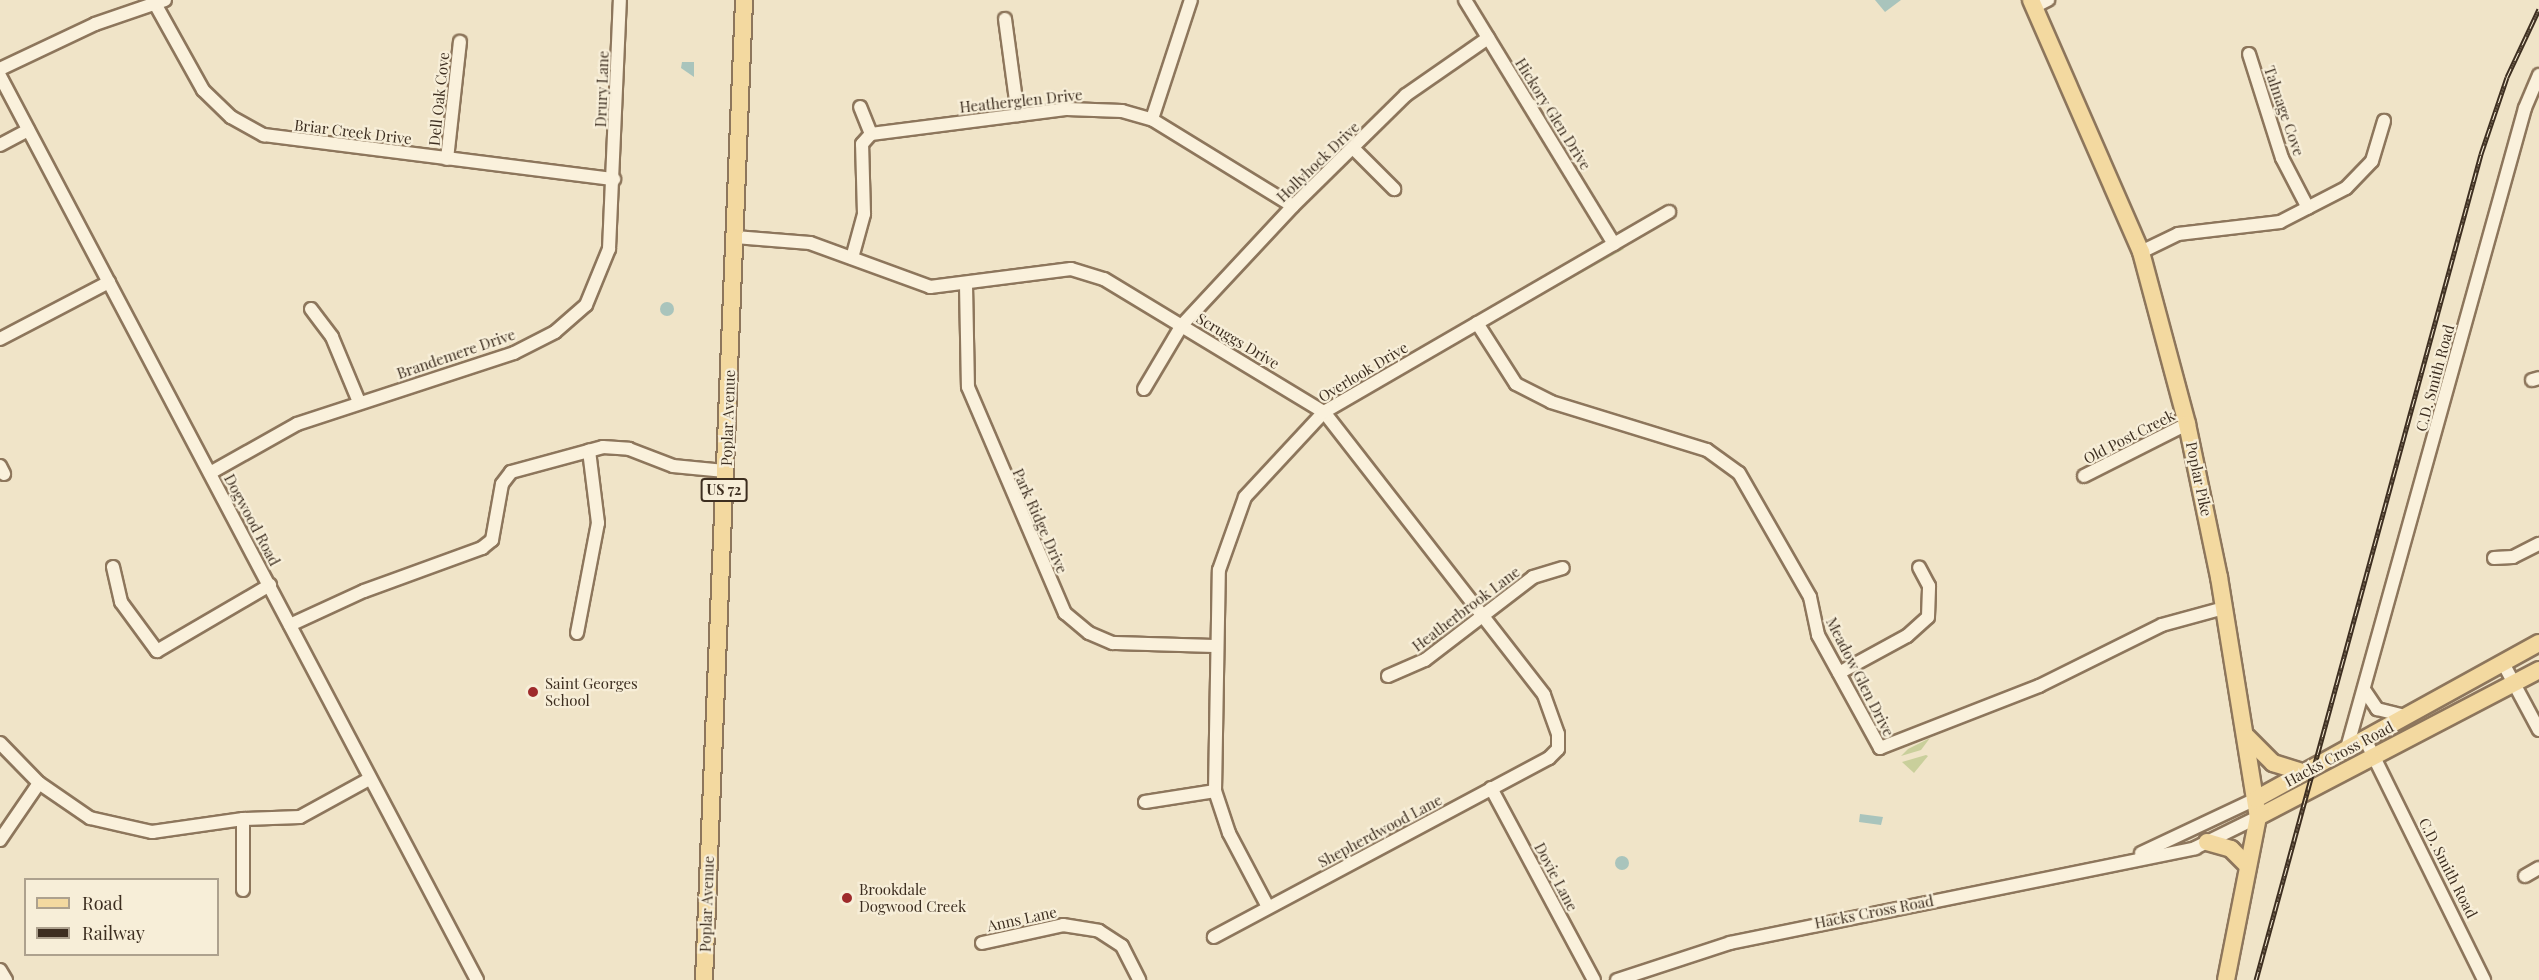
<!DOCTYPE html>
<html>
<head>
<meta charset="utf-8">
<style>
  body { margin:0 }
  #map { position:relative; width:2539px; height:980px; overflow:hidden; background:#f0e4c8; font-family:"Playfair Display",serif }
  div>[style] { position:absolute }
  .green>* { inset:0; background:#c9cf9b }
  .water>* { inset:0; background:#a9c4bc }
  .round { border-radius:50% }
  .roads { filter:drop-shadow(2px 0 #8d765c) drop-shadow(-2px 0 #8d765c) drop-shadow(0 2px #8d765c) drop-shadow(0 -2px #8d765c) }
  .minor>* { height:12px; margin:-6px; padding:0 6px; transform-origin:6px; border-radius:6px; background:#faf1dc }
  .major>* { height:16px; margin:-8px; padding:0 8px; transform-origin:8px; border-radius:8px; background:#f3d9a0 }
  .rail>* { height:5px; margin-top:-2.5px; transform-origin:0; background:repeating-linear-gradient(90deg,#f7eed8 0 9px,#3d2e20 0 18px); box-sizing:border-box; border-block:2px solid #3d2e20 }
  .dots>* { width:16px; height:16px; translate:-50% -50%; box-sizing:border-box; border:3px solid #f7eed8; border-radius:50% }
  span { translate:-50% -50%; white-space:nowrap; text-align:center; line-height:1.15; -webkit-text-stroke:4.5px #f7eed8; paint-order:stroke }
  .shield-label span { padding:2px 4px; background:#f7eed8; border:2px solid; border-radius:4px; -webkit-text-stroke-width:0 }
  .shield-label { font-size:14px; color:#3d2e20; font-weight:700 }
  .street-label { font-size:15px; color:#3d2e20 }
  .poi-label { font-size:15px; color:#3d2e20 }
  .left { translate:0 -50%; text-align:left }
  .legend { position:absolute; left:24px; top:878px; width:195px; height:78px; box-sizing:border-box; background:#f7eed8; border:2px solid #ada18e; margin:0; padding:8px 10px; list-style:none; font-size:18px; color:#3d2e20 }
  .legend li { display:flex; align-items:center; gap:12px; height:30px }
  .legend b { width:30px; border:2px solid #ada18e }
</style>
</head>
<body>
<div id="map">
  <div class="green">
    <div style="clip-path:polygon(1622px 247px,1624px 249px,1551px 290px,1551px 289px)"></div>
    <div style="clip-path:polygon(1930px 738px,1921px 750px,1901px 756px,1908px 749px)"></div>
    <div style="clip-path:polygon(1928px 756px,1914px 773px,1902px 762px,1926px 755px)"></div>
  </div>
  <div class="water">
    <div style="clip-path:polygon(1875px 0,1901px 0,1885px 12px)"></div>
    <div style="clip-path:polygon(682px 62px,694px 62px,694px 77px,681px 68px)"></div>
    <div class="round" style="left:660px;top:302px;width:14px;height:14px"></div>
    <div style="clip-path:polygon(1860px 814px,1883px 817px,1881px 825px,1859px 822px)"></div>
    <div class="round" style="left:1615px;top:856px;width:14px;height:14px"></div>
  </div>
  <div class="roads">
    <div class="minor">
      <div style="left:153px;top:0;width:103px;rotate:60.9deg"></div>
      <div style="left:203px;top:90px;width:39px;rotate:44deg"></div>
      <div style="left:231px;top:117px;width:38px;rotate:29deg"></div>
      <div style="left:264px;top:135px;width:353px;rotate:7.2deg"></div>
      <div style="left:1465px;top:0;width:286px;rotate:58.6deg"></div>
      <div style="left:2034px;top:7px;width:16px;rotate:-27deg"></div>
      <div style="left:1005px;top:19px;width:97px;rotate:82.3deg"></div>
      <div style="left:2249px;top:54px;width:109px;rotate:72.4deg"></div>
      <div style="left:2282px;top:158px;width:56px;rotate:62.5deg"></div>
      <div style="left:0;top:69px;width:105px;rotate:-25.3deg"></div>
      <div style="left:95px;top:24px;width:74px;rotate:-18.9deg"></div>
      <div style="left:0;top:76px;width:1022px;rotate:62.18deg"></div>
      <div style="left:1152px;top:119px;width:125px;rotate:-71.9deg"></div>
      <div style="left:871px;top:134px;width:198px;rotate:-7.3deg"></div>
      <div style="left:1067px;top:109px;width:55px;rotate:2.1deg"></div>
      <div style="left:1122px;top:111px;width:32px;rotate:16deg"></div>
      <div style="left:1153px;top:120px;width:164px;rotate:31.6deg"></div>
      <div style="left:0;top:145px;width:32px;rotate:-28deg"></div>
      <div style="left:1354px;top:149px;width:57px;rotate:45deg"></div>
      <div style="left:447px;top:159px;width:118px;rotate:-83.7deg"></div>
      <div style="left:735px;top:237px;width:75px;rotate:4.6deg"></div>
      <div style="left:810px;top:243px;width:128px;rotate:20.1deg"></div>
      <div style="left:930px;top:287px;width:142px;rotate:-7.3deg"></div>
      <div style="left:1071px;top:269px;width:34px;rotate:17deg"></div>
      <div style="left:1104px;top:279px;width:257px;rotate:31.2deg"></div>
      <div style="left:1324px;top:412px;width:358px;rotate:52.1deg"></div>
      <div style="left:1544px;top:695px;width:41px;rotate:70.3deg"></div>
      <div style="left:1558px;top:734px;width:15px;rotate:90deg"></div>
      <div style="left:1558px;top:749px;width:13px;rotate:135deg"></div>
      <div style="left:1549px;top:758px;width:380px;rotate:151.9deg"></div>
      <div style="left:2141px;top:252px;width:41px;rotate:-25.9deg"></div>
      <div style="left:2178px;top:234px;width:103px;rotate:-6.7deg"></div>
      <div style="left:2280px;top:222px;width:74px;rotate:-27.3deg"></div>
      <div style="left:2346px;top:188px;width:37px;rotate:-46deg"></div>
      <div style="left:2372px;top:161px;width:42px;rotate:-73.3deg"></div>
      <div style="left:852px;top:258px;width:46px;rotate:-74.7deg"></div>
      <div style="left:864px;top:214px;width:70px;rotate:-91.6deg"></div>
      <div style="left:862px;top:144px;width:13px;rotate:-48deg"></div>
      <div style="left:871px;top:134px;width:29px;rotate:-112deg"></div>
      <div style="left:966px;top:285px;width:102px;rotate:88.9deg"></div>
      <div style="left:968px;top:387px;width:246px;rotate:66.8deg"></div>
      <div style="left:1065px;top:613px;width:31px;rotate:40deg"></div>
      <div style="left:1089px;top:633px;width:26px;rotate:23deg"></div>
      <div style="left:1113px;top:643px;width:103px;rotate:1.7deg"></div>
      <div style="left:311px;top:309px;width:35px;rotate:53deg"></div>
      <div style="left:332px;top:337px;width:70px;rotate:67.4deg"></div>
      <div style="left:1477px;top:323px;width:72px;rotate:57.4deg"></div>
      <div style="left:1516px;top:384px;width:39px;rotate:27deg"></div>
      <div style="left:1551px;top:402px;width:163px;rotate:17.1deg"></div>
      <div style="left:1707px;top:450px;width:39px;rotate:36deg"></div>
      <div style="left:1739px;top:473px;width:143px;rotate:60.2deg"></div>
      <div style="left:1810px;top:597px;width:39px;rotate:78deg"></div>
      <div style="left:1818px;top:635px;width:129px;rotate:61.2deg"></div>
      <div style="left:1880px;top:748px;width:171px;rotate:-21.3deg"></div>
      <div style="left:2039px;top:686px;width:137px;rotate:-26.4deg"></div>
      <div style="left:2162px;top:625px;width:64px;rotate:-15.3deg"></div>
      <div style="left:0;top:339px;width:123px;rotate:-27.6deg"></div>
      <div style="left:2532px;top:380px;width:7px;rotate:-16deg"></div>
      <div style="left:1144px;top:389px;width:74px;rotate:-59.3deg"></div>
      <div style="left:1182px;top:325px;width:163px;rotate:-47deg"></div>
      <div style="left:1293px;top:206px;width:158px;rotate:-44.5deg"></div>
      <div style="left:1406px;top:95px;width:100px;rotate:-34.8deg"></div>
      <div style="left:0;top:466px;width:9px;rotate:63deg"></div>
      <div style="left:210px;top:473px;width:100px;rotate:-29.4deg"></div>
      <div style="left:297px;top:424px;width:228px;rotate:-18.1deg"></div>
      <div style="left:514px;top:353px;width:46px;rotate:-27.1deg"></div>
      <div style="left:555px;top:332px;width:41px;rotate:-41.1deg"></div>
      <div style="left:586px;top:305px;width:61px;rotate:-67.7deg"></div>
      <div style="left:609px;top:249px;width:249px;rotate:-87.5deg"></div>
      <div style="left:2084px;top:476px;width:115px;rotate:-26.8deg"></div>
      <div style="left:2494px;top:558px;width:19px;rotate:-3deg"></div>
      <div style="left:2513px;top:557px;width:29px;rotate:-27deg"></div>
      <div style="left:113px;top:567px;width:36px;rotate:77deg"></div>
      <div style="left:121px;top:602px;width:61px;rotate:53.7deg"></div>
      <div style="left:157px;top:651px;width:131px;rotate:-30.3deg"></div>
      <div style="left:290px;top:625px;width:81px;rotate:-24.7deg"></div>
      <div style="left:364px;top:591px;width:126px;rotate:-20deg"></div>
      <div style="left:482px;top:548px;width:13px;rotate:-39deg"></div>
      <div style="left:492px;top:540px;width:57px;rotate:-79.9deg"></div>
      <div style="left:502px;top:484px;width:15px;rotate:-53deg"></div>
      <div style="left:511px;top:472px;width:95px;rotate:-15.2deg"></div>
      <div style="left:603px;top:447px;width:26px;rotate:4deg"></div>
      <div style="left:629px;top:449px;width:47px;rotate:21.1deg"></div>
      <div style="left:673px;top:466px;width:52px;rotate:5.5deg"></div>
      <div style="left:577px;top:633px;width:112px;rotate:-79.2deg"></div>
      <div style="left:598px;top:523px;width:73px;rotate:-97.1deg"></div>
      <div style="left:2503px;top:663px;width:76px;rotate:61.8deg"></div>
      <div style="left:1839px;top:673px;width:77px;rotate:-28.6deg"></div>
      <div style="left:1907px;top:636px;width:28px;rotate:-42deg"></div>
      <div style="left:1928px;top:617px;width:31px;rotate:-88deg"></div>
      <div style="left:1929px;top:586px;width:21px;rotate:-118deg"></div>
      <div style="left:1388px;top:676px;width:40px;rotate:-23.4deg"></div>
      <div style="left:1425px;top:660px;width:136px;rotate:-37.5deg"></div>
      <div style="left:1533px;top:577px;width:31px;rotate:-17deg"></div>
      <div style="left:2365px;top:691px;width:22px;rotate:56deg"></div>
      <div style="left:2377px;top:709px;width:30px;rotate:14deg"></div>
      <div style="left:2365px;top:739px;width:269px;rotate:63.7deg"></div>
      <div style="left:0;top:743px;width:56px;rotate:45.7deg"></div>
      <div style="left:39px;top:783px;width:62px;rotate:34.5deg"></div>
      <div style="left:90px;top:818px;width:64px;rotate:12.7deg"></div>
      <div style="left:152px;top:832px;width:92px;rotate:-8.1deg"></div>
      <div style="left:243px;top:819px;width:57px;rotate:-2deg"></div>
      <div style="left:300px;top:817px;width:79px;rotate:-28.8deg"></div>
      <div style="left:2347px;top:748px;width:664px;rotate:-74.46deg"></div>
      <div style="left:2525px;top:108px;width:36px;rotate:-67deg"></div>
      <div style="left:1491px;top:788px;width:218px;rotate:61.8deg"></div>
      <div style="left:1145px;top:802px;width:71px;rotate:-8.9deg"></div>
      <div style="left:0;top:840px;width:69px;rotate:-55.6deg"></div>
      <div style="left:2141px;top:853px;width:127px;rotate:-25.2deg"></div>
      <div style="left:2525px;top:876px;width:16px;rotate:-30deg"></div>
      <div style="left:243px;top:890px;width:71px;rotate:-90deg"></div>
      <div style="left:1268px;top:907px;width:84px;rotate:-117.8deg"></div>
      <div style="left:1229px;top:833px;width:44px;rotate:-108.4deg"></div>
      <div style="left:1215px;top:791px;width:221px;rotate:-89deg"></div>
      <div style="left:1219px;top:570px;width:77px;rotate:-70.4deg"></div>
      <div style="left:1245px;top:497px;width:116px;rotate:-47.1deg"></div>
      <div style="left:1324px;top:412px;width:399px;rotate:-30.1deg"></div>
      <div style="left:982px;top:943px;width:83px;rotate:-12.5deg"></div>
      <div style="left:1063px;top:925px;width:36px;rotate:9deg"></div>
      <div style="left:1099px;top:931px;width:27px;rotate:33deg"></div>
      <div style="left:1122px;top:946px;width:38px;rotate:63deg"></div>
      <div style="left:0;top:970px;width:12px;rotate:59deg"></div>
      <div style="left:1617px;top:980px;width:119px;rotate:-18.1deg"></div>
      <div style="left:1730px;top:943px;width:475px;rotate:-11.5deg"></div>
      <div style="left:2195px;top:848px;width:70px;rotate:-26.2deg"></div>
    </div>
    <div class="major">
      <div style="left:2031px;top:0;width:275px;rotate:66.4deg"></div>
      <div style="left:2141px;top:252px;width:178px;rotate:75deg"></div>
      <div style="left:2187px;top:424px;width:156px;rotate:78.2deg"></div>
      <div style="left:2219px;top:577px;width:243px;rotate:80.8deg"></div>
      <div style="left:2258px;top:817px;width:166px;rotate:101.1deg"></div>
      <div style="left:2247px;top:737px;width:37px;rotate:45deg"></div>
      <div style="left:2273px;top:763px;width:31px;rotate:17deg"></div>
      <div style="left:2256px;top:799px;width:323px;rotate:-28.9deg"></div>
      <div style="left:2258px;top:817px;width:317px;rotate:-27.6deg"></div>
      <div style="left:2207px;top:842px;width:25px;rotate:16deg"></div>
      <div style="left:2231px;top:849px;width:24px;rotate:45deg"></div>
      <div style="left:704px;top:980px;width:981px;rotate:-87.66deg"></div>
    </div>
  </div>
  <div class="rail">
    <div style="left:2256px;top:980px;width:856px;rotate:-74.76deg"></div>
    <div style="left:2481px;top:154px;width:81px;rotate:-71.3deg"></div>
    <div style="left:2507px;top:77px;width:75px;rotate:-64.8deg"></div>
  </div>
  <div class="dots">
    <div style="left:533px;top:692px;background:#9e2a2b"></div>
    <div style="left:847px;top:898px;background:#9e2a2b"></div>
  </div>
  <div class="shield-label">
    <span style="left:724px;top:490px">US 72</span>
  </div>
  <div class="street-label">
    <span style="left:602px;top:89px;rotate:-88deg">Drury Lane</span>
    <span style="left:439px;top:99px;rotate:-84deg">Dell Oak Cove</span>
    <span style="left:1021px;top:101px;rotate:-6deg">Heatherglen Drive</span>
    <span style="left:2284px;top:111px;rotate:71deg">Talmage Cove</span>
    <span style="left:1553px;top:114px;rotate:58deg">Hickory Glen Drive</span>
    <span style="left:353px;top:132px;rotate:7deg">Briar Creek Drive</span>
    <span style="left:1318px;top:162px;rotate:-44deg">Hollyhock Drive</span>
    <span style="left:1238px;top:341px;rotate:31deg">Scruggs Drive</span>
    <span style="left:456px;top:354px;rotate:-19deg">Brandemere Drive</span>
    <span style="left:1363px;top:372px;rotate:-31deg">Overlook Drive</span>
    <span style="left:2435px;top:378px;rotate:-75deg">C.D. Smith Road</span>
    <span style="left:728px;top:418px;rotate:-88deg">Poplar Avenue</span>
    <span style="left:2129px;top:437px;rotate:-27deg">Old Post Creek</span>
    <span style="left:2199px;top:479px;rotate:78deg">Poplar Pike</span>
    <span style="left:252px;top:520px;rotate:62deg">Dogwood Road</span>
    <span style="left:1040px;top:521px;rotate:66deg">Park Ridge Drive</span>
    <span style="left:1466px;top:609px;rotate:-37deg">Heatherbrook Lane</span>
    <span style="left:1860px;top:677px;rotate:63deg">Meadow Glen Drive</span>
    <span style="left:2339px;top:754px;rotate:-28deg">Hacks Cross Road</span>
    <span style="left:1380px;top:831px;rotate:-28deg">Shepherdwood Lane</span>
    <span style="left:2448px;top:868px;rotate:63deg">C.D. Smith Road</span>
    <span style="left:1556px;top:877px;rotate:62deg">Dovie Lane</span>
    <span style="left:707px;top:904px;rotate:-88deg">Poplar Avenue</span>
    <span style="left:1874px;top:912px;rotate:-11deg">Hacks Cross Road</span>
    <span style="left:1022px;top:919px;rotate:-12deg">Anns Lane</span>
  </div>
  <div class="poi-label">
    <span class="left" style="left:545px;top:692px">Saint Georges<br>School</span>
    <span class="left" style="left:859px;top:898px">Brookdale<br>Dogwood Creek</span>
  </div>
  <ul class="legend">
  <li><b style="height:8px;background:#f3d9a0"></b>Road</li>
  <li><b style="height:8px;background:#3d2e20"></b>Railway</li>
  </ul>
</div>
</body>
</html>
